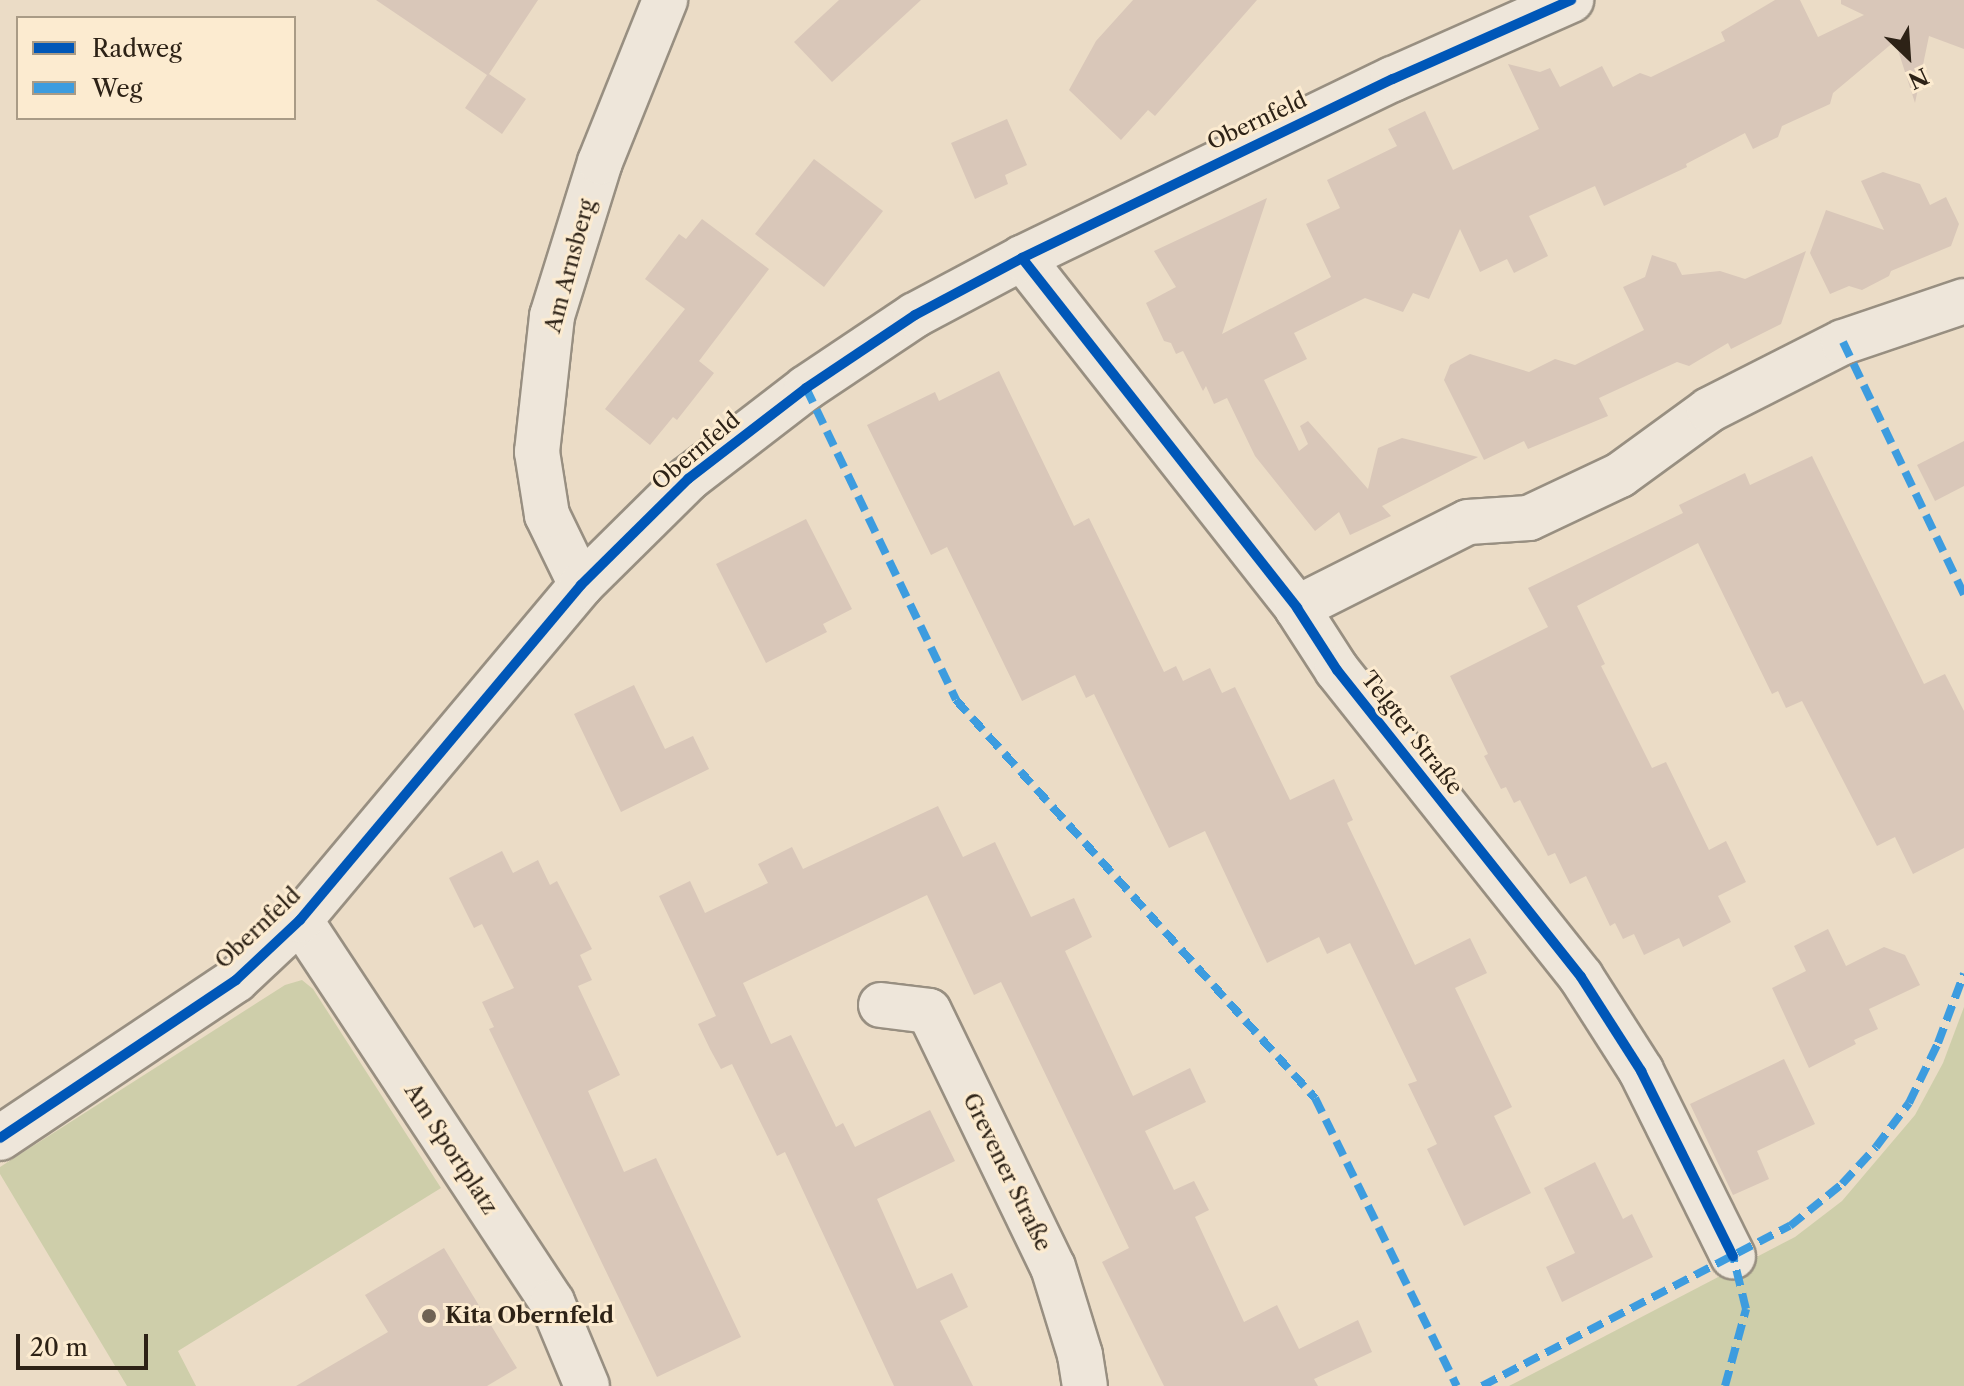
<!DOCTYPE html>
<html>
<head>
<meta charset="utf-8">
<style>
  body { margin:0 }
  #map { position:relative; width:1964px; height:1386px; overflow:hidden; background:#ebdcc6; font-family:"Libre Caslon Text",serif }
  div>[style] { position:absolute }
  .green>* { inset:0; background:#ceceaa }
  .building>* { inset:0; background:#d9c7b9 }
  .roads { filter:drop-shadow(2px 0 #988f81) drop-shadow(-2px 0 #988f81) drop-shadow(0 2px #988f81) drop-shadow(0 -2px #988f81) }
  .minor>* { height:44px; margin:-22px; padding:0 22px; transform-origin:22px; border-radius:22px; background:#eee6da }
  .quiet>* { height:8px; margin-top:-4px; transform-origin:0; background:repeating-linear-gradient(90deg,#3d9cdf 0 16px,transparent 0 24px) }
  .cycleway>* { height:10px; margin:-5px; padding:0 5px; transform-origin:5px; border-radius:5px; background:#0057b8 }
  .dots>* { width:22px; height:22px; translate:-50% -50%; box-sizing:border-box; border:4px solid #fcebd0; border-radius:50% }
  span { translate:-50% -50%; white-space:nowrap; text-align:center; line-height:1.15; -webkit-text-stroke:6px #fcebd0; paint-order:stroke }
  .street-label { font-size:22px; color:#2d2216 }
  .poi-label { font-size:22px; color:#2d2216; font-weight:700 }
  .left { translate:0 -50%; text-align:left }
  .legend { position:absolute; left:16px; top:16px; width:280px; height:104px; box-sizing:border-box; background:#fcebd0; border:2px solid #a99b86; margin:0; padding:10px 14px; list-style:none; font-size:24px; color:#2d2216 }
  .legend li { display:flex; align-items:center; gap:16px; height:40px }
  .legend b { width:40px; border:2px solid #a99b86 }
  .north { position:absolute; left:1868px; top:16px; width:80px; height:80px; -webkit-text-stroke:6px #fcebd0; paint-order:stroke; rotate:155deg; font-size:22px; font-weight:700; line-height:32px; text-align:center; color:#2d2216 }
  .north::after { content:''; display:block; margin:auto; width:28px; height:36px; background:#2d2216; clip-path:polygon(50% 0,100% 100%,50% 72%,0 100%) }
  .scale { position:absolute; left:16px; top:1334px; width:132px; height:36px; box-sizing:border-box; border:4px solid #2d2216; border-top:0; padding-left:10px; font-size:24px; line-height:28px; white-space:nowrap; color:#2d2216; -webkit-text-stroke:6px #fcebd0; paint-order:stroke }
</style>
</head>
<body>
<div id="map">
  <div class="green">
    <div style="clip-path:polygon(302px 980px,313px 989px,441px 1188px,178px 1351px,196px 1386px,127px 1386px,0 1174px,0 1167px,285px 985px)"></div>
    <div style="clip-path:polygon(1964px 1007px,1964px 1386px,1509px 1386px,1795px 1237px,1842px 1201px,1915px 1115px,1943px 1063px)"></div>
  </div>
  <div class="building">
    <div style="clip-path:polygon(376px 0,538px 0,489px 74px,526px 99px,502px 134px,465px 108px,487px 75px)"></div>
    <div style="clip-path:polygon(839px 0,921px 0,832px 82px,794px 42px)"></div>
    <div style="clip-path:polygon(1133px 0,1257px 0,1155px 116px,1148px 110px,1121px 140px,1069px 90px,1096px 41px)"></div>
    <div style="clip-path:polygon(1775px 0,1800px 0,1818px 37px,1864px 15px,1841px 4px,1841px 0,1964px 0,1964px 49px,1929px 36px,1915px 103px,1895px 41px,1833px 93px,1830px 104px,1782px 126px,1778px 137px,1753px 149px,1745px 133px,1686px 164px,1687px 167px,1604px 206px,1595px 186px,1529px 216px,1548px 256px,1514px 273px,1507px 259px,1480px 272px,1460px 229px,1429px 299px,1413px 293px,1403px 312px,1365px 298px,1294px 333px,1307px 359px,1264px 380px,1299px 451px,1308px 444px,1300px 426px,1308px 421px,1368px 489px,1378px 448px,1402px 438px,1478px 457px,1382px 506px,1391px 516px,1350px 535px,1339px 512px,1315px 531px,1255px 456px,1227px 398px,1214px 404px,1206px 386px,1203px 391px,1183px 351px,1176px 354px,1171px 343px,1164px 341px,1146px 303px,1176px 287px,1154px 251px,1267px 198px,1222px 334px,1331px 277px,1306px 224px,1340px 208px,1327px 180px,1397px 146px,1388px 129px,1425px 111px,1453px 170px,1539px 129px,1508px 64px,1540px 72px,1550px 68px,1560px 87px,1602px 66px,1613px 87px,1640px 73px,1651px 77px,1725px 41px,1721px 32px)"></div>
    <div style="clip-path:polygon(1007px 119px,1027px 165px,1005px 175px,1008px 184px,975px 199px,951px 143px)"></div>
    <div style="clip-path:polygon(814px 159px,883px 211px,824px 287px,755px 234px)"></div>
    <div style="clip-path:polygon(1883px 172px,1920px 184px,1930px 205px,1946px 197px,1959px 224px,1951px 246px,1891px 271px,1889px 276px,1862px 290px,1849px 286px,1830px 294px,1810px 253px,1826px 210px,1884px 230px,1861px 181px)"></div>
    <div style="clip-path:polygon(702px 219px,769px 269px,699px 361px,714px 373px,677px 420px,673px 417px,650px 445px,605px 409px,685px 309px,645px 279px,679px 234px,686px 239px)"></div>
    <div style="clip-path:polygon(1806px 251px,1781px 324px,1731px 349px,1728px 343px,1689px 366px,1677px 362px,1599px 398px,1608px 416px,1528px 449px,1524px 441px,1484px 460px,1444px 380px,1450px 365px,1470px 354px,1529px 372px,1555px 359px,1575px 365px,1644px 330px,1623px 287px,1645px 277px,1652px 255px,1676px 263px,1682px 275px,1720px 271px,1745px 279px)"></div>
    <div style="clip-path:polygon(999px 371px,1074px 526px,1089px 518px,1164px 672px,1176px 666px,1183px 681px,1210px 668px,1222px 693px,1235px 687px,1290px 800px,1334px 779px,1353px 820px,1347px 823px,1415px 965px,1470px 938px,1487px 973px,1455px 988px,1512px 1107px,1494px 1116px,1531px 1193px,1464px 1226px,1427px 1149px,1437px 1144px,1408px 1084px,1417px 1081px,1350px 943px,1327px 954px,1319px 937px,1267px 963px,1205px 831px,1169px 848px,1094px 694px,1086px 698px,1075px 675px,1022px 701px,947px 547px,931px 555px,867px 425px,935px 392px,939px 401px)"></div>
    <div style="clip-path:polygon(1964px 441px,1964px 486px,1935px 501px,1917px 465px)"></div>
    <div style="clip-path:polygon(1812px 456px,1924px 684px,1945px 674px,1964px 711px,1964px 848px,1913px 874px,1895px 837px,1877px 846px,1802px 701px,1786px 708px,1778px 691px,1772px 694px,1698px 543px,1577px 606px,1605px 664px,1601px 666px,1652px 768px,1666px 762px,1709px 850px,1726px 841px,1746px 882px,1718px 896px,1731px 922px,1683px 947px,1679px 938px,1644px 955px,1634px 934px,1623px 939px,1615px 923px,1610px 926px,1586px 876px,1570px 884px,1555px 853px,1548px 856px,1520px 800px,1514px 803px,1506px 787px,1501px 789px,1484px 756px,1488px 754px,1450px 676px,1548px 627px,1528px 588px,1683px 513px,1679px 505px,1745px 473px,1750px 485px)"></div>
    <div style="clip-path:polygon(806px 519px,852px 609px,823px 624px,827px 632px,766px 663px,716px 564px)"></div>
    <div style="clip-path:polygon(634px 685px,665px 749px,693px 736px,709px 769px,621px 812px,574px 714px)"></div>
    <div style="clip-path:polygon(938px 806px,963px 857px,995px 842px,1031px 917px,1074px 898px,1092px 937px,1065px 951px,1133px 1096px,1190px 1068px,1206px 1102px,1145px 1131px,1174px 1190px,1194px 1181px,1209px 1210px,1195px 1217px,1244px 1322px,1277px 1305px,1299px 1349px,1358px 1320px,1372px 1352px,1314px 1379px,1318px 1386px,1164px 1386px,1102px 1262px,1129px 1248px,1001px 982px,974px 995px,927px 895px,743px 983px,771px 1044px,791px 1035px,836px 1127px,843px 1123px,855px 1147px,930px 1110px,955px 1161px,877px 1199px,917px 1289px,952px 1273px,968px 1307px,940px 1321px,973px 1386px,894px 1386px,785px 1152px,777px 1156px,732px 1064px,721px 1069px,710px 1049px,698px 1024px,716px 1016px,659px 896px,690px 881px,705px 913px,768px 883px,758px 864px,792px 847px,803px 869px)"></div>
    <div style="clip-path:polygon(502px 851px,513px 873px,538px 860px,550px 885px,557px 881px,592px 949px,580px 955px,592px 980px,578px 986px,620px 1075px,588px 1091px,624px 1172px,656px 1158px,741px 1337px,657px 1377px,489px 1029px,494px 1027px,482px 1002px,514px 988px,482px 924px,474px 928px,449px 878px)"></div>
    <div style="clip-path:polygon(1828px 929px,1846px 966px,1884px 947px,1905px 955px,1920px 985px,1869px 1009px,1878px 1029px,1854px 1040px,1856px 1044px,1809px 1068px,1772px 988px,1806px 971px,1794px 946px)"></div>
    <div style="clip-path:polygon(1784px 1059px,1815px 1124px,1757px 1151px,1769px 1179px,1733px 1195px,1690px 1104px)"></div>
    <div style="clip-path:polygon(1595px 1162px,1623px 1219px,1632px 1214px,1653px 1257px,1562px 1302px,1546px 1267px,1575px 1253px,1544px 1188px)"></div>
    <div style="clip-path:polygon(444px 1248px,517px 1368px,487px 1386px,296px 1386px,388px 1332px,365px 1295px)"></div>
  </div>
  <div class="roads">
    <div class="minor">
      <div style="left:1022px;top:258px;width:445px;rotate:51.8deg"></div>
      <div style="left:1297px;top:608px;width:74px;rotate:57.2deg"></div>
      <div style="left:1337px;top:670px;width:392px;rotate:51.5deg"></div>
      <div style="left:1581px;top:977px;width:112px;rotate:57.4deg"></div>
      <div style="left:1641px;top:1071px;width:207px;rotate:63.6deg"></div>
      <div style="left:581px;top:585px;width:78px;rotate:-115.9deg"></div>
      <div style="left:547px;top:515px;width:64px;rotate:-99deg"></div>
      <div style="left:537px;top:452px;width:137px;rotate:-83.7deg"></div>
      <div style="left:552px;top:316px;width:161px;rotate:-72.7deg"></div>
      <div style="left:600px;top:162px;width:175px;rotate:-68.1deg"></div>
      <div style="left:1297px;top:608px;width:191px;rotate:-26.7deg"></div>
      <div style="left:1468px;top:522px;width:61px;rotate:-3.8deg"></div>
      <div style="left:1529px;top:518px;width:101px;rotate:-25.3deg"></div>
      <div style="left:1620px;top:475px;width:110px;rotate:-36.1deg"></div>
      <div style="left:1709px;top:410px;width:150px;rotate:-26.9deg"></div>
      <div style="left:1843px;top:342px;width:128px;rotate:-18.7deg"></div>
      <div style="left:300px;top:920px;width:458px;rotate:56.6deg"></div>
      <div style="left:552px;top:1302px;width:91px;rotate:67.4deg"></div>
      <div style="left:881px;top:1005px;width:48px;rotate:7.1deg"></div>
      <div style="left:929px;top:1011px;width:284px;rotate:64.2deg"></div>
      <div style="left:1053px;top:1267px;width:92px;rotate:72.9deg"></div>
      <div style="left:1080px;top:1355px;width:31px;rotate:81deg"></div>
      <div style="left:0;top:1138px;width:284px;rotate:-33.8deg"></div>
      <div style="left:236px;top:980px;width:88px;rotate:-43.2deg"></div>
      <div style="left:300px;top:920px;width:437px;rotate:-50deg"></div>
      <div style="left:581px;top:585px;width:151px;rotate:-44.7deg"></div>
      <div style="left:688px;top:479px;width:149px;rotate:-37.6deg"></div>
      <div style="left:806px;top:388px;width:131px;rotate:-33.8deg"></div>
      <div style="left:915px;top:315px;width:121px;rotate:-28deg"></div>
      <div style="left:1022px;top:258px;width:412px;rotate:-25.8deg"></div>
      <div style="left:1393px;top:79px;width:195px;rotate:-23.9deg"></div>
    </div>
  </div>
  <div class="quiet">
    <div style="left:1843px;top:342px;width:280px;rotate:64.4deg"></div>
    <div style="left:806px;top:388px;width:346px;rotate:64.3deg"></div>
    <div style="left:956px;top:700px;width:536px;rotate:47.95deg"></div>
    <div style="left:1315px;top:1098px;width:321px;rotate:63.8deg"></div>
    <div style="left:1482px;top:1386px;width:347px;rotate:-27.5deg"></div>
    <div style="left:1790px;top:1226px;width:67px;rotate:-38.9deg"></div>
    <div style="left:1842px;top:1184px;width:50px;rotate:-47.4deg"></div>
    <div style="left:1876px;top:1147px;width:55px;rotate:-53.1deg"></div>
    <div style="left:1909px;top:1103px;width:67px;rotate:-64.2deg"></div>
    <div style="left:1938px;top:1043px;width:74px;rotate:-69.4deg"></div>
    <div style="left:1725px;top:1386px;width:80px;rotate:-74.7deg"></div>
    <div style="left:1746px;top:1309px;width:55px;rotate:-103.8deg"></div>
  </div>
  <div class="cycleway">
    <div style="left:1022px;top:258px;width:445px;rotate:51.8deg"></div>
    <div style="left:1297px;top:608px;width:74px;rotate:57.2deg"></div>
    <div style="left:1337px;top:670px;width:392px;rotate:51.5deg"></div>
    <div style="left:1581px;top:977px;width:112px;rotate:57.4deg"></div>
    <div style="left:1641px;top:1071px;width:207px;rotate:63.6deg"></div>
    <div style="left:0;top:1138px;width:284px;rotate:-33.8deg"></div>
    <div style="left:236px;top:980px;width:88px;rotate:-43.2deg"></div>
    <div style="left:300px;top:920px;width:437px;rotate:-50deg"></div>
    <div style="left:581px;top:585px;width:151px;rotate:-44.7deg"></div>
    <div style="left:688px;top:479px;width:149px;rotate:-37.6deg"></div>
    <div style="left:806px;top:388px;width:131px;rotate:-33.8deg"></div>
    <div style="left:915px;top:315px;width:121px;rotate:-28deg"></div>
    <div style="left:1022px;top:258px;width:412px;rotate:-25.8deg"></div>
    <div style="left:1393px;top:79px;width:195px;rotate:-23.9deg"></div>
  </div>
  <div class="dots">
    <div style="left:429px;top:1316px;background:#706354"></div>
  </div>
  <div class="street-label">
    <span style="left:1257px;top:121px;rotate:-25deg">Obernfeld</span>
    <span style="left:570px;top:266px;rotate:-75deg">Am Arnsberg</span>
    <span style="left:696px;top:451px;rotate:-40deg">Obernfeld</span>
    <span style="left:1412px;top:733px;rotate:52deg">Telgter Straße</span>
    <span style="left:258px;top:928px;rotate:-43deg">Obernfeld</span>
    <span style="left:451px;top:1149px;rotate:57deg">Am Sportplatz</span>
    <span style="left:1007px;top:1172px;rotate:64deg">Grevener Straße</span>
  </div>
  <div class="poi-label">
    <span class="left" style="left:445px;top:1316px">Kita Obernfeld</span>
  </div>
  <ul class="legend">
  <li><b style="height:10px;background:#0057b8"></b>Radweg</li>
  <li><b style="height:10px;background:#3d9cdf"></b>Weg</li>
  </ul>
  <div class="north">N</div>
  <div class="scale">20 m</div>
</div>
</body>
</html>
